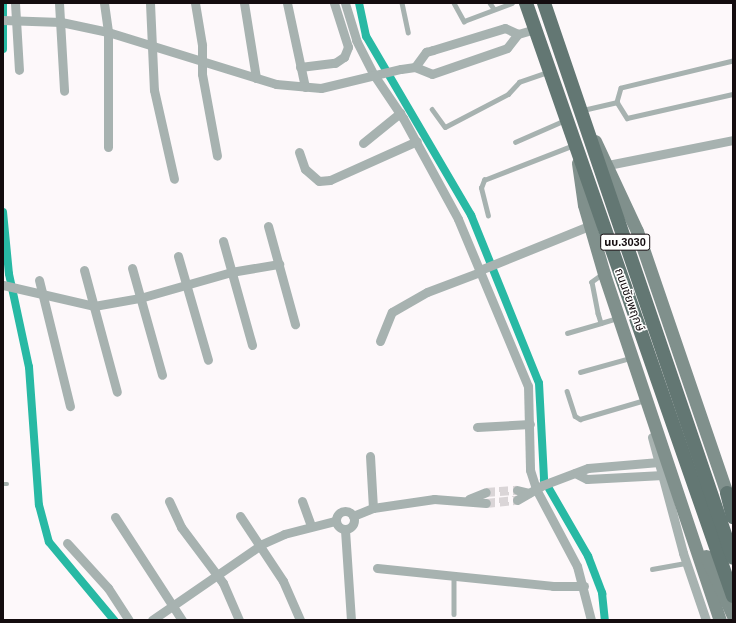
<!DOCTYPE html>
<html>
<head>
<meta charset="utf-8">
<style>
  body { margin:0 }
  #map { position:relative; width:736px; height:623px; overflow:hidden; background:#fdf8fa; font-family:Helvetica,"Noto Sans Thai",sans-serif }
  div>[style] { position:absolute }
  .canal>* { height:8px; margin:-4px; padding:0 4px; transform-origin:4px; border-radius:4px; background:#28b9a4 }
  .street-tunnel>* { height:9px; margin-top:-4.5px; transform-origin:0; background:repeating-linear-gradient(90deg,#dad5d7 0 9px,transparent 0 13.5px) }
  .lane>* { height:4.5px; margin:-2.25px; padding:0 2.25px; transform-origin:2.25px; border-radius:2.25px; background:#a7b2b0 }
  .street>* { height:9px; margin:-4.5px; padding:0 4.5px; transform-origin:4.5px; border-radius:4.5px; background:#a7b2b0 }
  .street>.ring { margin:-4.5px; padding:0; box-sizing:content-box; background:none; border:9px solid #a7b2b0; border-radius:50% }
  .secondary>* { height:13px; margin:-6.5px; padding:0 6.5px; transform-origin:6.5px; border-radius:6.5px; background:#80908c }
  .primary>* { height:14px; margin:-7px; padding:0 7px; transform-origin:7px; border-radius:7px; background:#637773 }
  span { translate:-50% -50%; white-space:nowrap; text-align:center; line-height:1.15; -webkit-text-stroke:3px #fff; paint-order:stroke }
  .shield-label span { padding:1px 3px; background:#fff; border:1px solid; border-radius:3px; -webkit-text-stroke-width:0 }
  .shield-label { font-size:11px; color:#140c0f; font-weight:700 }
  .street-label { font-size:12px; color:#140c0f }
  .frame { position:absolute; inset:0; border:4px solid #140c0f; pointer-events:none }
</style>
</head>
<body>
<div id="map">
  <div class="canal">
    <div style="left:359px;top:3px;width:34px;rotate:78deg"></div>
    <div style="left:366px;top:36px;width:208px;rotate:59.6deg"></div>
    <div style="left:471px;top:215px;width:181px;rotate:68deg"></div>
    <div style="left:539px;top:383px;width:97px;rotate:87deg"></div>
    <div style="left:544px;top:480px;width:88px;rotate:59.9deg"></div>
    <div style="left:588px;top:556px;width:40px;rotate:69deg"></div>
    <div style="left:602px;top:593px;width:27px;rotate:84deg"></div>
    <div style="left:3px;top:49px;width:46px;rotate:-90deg"></div>
    <div style="left:3px;top:212px;width:62px;rotate:84.5deg"></div>
    <div style="left:9px;top:274px;width:95px;rotate:77.9deg"></div>
    <div style="left:29px;top:367px;width:138px;rotate:85.9deg"></div>
    <div style="left:39px;top:505px;width:38px;rotate:75deg"></div>
    <div style="left:49px;top:542px;width:102px;rotate:50.2deg"></div>
  </div>
  <div class="street-tunnel">
    <div style="left:486px;top:492px;width:31px;rotate:-4deg"></div>
    <div style="left:486px;top:503px;width:31px;rotate:-6deg"></div>
  </div>
  <div class="lane">
    <div style="left:402px;top:3px;width:30px;rotate:78deg"></div>
    <div style="left:454px;top:3px;width:21px;rotate:61deg"></div>
    <div style="left:464px;top:21px;width:51px;rotate:-20.6deg"></div>
    <div style="left:490px;top:3px;width:7px;rotate:56deg"></div>
    <div style="left:733px;top:61px;width:115px;rotate:166.4deg"></div>
    <div style="left:621px;top:88px;width:15px;rotate:106deg"></div>
    <div style="left:617px;top:102px;width:19px;rotate:58deg"></div>
    <div style="left:627px;top:118px;width:109px;rotate:-12.8deg"></div>
    <div style="left:432px;top:109px;width:22px;rotate:54deg"></div>
    <div style="left:445px;top:127px;width:71px;rotate:-27.6deg"></div>
    <div style="left:508px;top:94px;width:16px;rotate:-47deg"></div>
    <div style="left:519px;top:82px;width:31px;rotate:-19deg"></div>
    <div style="left:583px;top:110px;width:35px;rotate:-13deg"></div>
    <div style="left:515px;top:142px;width:55px;rotate:-23.7deg"></div>
    <div style="left:488px;top:216px;width:29px;rotate:-104deg"></div>
    <div style="left:481px;top:188px;width:9px;rotate:-69deg"></div>
    <div style="left:484px;top:180px;width:97px;rotate:-21.3deg"></div>
    <div style="left:603px;top:274px;width:14px;rotate:144deg"></div>
    <div style="left:592px;top:282px;width:32px;rotate:79deg"></div>
    <div style="left:598px;top:313px;width:10px;rotate:73deg"></div>
    <div style="left:601px;top:323px;width:17px;rotate:-17deg"></div>
    <div style="left:567px;top:333px;width:35px;rotate:-16deg"></div>
    <div style="left:580px;top:372px;width:52px;rotate:-15.6deg"></div>
    <div style="left:567px;top:391px;width:26px;rotate:72deg"></div>
    <div style="left:575px;top:416px;width:6px;rotate:31deg"></div>
    <div style="left:580px;top:419px;width:68px;rotate:-16.3deg"></div>
    <div style="left:3px;top:484px;width:4px"></div>
    <div style="left:652px;top:569px;width:35px;rotate:-10deg"></div>
    <div style="left:454px;top:578px;width:36px;rotate:90deg"></div>
  </div>
  <div class="street">
    <div style="left:15px;top:3px;width:67px;rotate:86.6deg"></div>
    <div style="left:59px;top:3px;width:88px;rotate:86.7deg"></div>
    <div style="left:104px;top:3px;width:29px;rotate:82deg"></div>
    <div style="left:108px;top:32px;width:115px;rotate:90deg"></div>
    <div style="left:150px;top:3px;width:87px;rotate:87.4deg"></div>
    <div style="left:154px;top:90px;width:91px;rotate:77.3deg"></div>
    <div style="left:195px;top:3px;width:43px;rotate:80.5deg"></div>
    <div style="left:202px;top:45px;width:29px;rotate:90deg"></div>
    <div style="left:202px;top:74px;width:83px;rotate:79.6deg"></div>
    <div style="left:244px;top:3px;width:76px;rotate:80.9deg"></div>
    <div style="left:287px;top:3px;width:86px;rotate:77.9deg"></div>
    <div style="left:345px;top:3px;width:39px;rotate:73deg"></div>
    <div style="left:356px;top:40px;width:39px;rotate:63deg"></div>
    <div style="left:374px;top:75px;width:52px;rotate:56deg"></div>
    <div style="left:403px;top:118px;width:115px;rotate:61.4deg"></div>
    <div style="left:458px;top:219px;width:181px;rotate:67.3deg"></div>
    <div style="left:528px;top:386px;width:84px;rotate:88.6deg"></div>
    <div style="left:530px;top:470px;width:20px;rotate:72deg"></div>
    <div style="left:536px;top:489px;width:87px;rotate:62deg"></div>
    <div style="left:577px;top:566px;width:56px;rotate:75.5deg"></div>
    <div style="left:3px;top:20px;width:58px;rotate:2deg"></div>
    <div style="left:61px;top:22px;width:48px;rotate:12deg"></div>
    <div style="left:108px;top:32px;width:176px;rotate:17.2deg"></div>
    <div style="left:276px;top:84px;width:45px;rotate:5.1deg"></div>
    <div style="left:321px;top:88px;width:82px;rotate:-13.4deg"></div>
    <div style="left:401px;top:69px;width:14px;rotate:-8deg"></div>
    <div style="left:415px;top:67px;width:18px;rotate:22deg"></div>
    <div style="left:432px;top:74px;width:79px;rotate:-19.1deg"></div>
    <div style="left:507px;top:48px;width:18px;rotate:-52deg"></div>
    <div style="left:518px;top:34px;width:18px;rotate:-16deg"></div>
    <div style="left:300px;top:67px;width:35px;rotate:-7deg"></div>
    <div style="left:335px;top:63px;width:11px;rotate:-34deg"></div>
    <div style="left:344px;top:57px;width:11px;rotate:-68deg"></div>
    <div style="left:348px;top:47px;width:46px;rotate:-107.7deg"></div>
    <div style="left:415px;top:67px;width:19px;rotate:-54deg"></div>
    <div style="left:426px;top:52px;width:7px;rotate:-16deg"></div>
    <div style="left:433px;top:50px;width:75px;rotate:-17deg"></div>
    <div style="left:505px;top:28px;width:14px;rotate:25deg"></div>
    <div style="left:363px;top:143px;width:48px;rotate:-39deg"></div>
    <div style="left:299px;top:152px;width:18px;rotate:71deg"></div>
    <div style="left:305px;top:169px;width:18px;rotate:41deg"></div>
    <div style="left:319px;top:181px;width:11px;rotate:-5deg"></div>
    <div style="left:330px;top:180px;width:95px;rotate:-24.1deg"></div>
    <div style="left:608px;top:165px;width:127px;rotate:-11.3deg"></div>
    <div style="left:268px;top:226px;width:102px;rotate:74.6deg"></div>
    <div style="left:223px;top:241px;width:108px;rotate:74.4deg"></div>
    <div style="left:178px;top:256px;width:108px;rotate:73.9deg"></div>
    <div style="left:132px;top:268px;width:111px;rotate:74.3deg"></div>
    <div style="left:84px;top:270px;width:126px;rotate:74.9deg"></div>
    <div style="left:480px;top:270px;width:118px;rotate:-22deg"></div>
    <div style="left:39px;top:280px;width:130px;rotate:76.2deg"></div>
    <div style="left:3px;top:285px;width:93px;rotate:13deg"></div>
    <div style="left:94px;top:306px;width:47px;rotate:-9.9deg"></div>
    <div style="left:140px;top:298px;width:95px;rotate:-15.9deg"></div>
    <div style="left:231px;top:272px;width:49px;rotate:-9.5deg"></div>
    <div style="left:380px;top:341px;width:31px;rotate:-68deg"></div>
    <div style="left:392px;top:312px;width:40px;rotate:-29.7deg"></div>
    <div style="left:427px;top:292px;width:57px;rotate:-20.7deg"></div>
    <div style="left:477px;top:427px;width:53px;rotate:-3.2deg"></div>
    <div style="left:652px;top:437px;width:120px;rotate:75deg"></div>
    <div style="left:683px;top:553px;width:71px;rotate:71.1deg"></div>
    <div style="left:370px;top:456px;width:52px;rotate:86.7deg"></div>
    <div style="left:575px;top:473px;width:13px;rotate:27deg"></div>
    <div style="left:587px;top:479px;width:76px;rotate:-3deg"></div>
    <div style="left:517px;top:490px;width:12px;rotate:14deg"></div>
    <div style="left:469px;top:499px;width:18px;rotate:-22deg"></div>
    <div style="left:517px;top:500px;width:30px;rotate:-30deg"></div>
    <div style="left:543px;top:485px;width:48px;rotate:-20.7deg"></div>
    <div style="left:588px;top:468px;width:71px;rotate:-4.8deg"></div>
    <div style="left:169px;top:501px;width:29px;rotate:65deg"></div>
    <div style="left:181px;top:527px;width:70px;rotate:53.1deg"></div>
    <div style="left:223px;top:583px;width:40px;rotate:66.6deg"></div>
    <div style="left:302px;top:501px;width:27px;rotate:70deg"></div>
    <div class="ring" style="left:336px;top:511px;width:9px;height:9px"></div>
    <div style="left:240px;top:516px;width:78px;rotate:56.5deg"></div>
    <div style="left:283px;top:581px;width:43px;rotate:66.4deg"></div>
    <div style="left:353px;top:516px;width:22px;rotate:-22deg"></div>
    <div style="left:373px;top:508px;width:62px;rotate:-8.4deg"></div>
    <div style="left:434px;top:499px;width:52px;rotate:4.4deg"></div>
    <div style="left:115px;top:517px;width:123px;rotate:57deg"></div>
    <div style="left:345px;top:530px;width:90px;rotate:86.2deg"></div>
    <div style="left:67px;top:543px;width:61px;rotate:47.7deg"></div>
    <div style="left:108px;top:588px;width:38px;rotate:57deg"></div>
    <div style="left:377px;top:568px;width:177px;rotate:5.8deg"></div>
    <div style="left:553px;top:586px;width:31px"></div>
    <div style="left:152px;top:620px;width:134px;rotate:-34.6deg"></div>
    <div style="left:262px;top:544px;width:24px;rotate:-24deg"></div>
    <div style="left:284px;top:534px;width:53px;rotate:-14.3deg"></div>
  </div>
  <div class="secondary">
    <div style="left:595px;top:141px;width:99px;rotate:65deg"></div>
    <div style="left:637px;top:231px;width:287px;rotate:71.1deg"></div>
    <div style="left:578px;top:163px;width:42px;rotate:81.9deg"></div>
    <div style="left:584px;top:205px;width:72px;rotate:73.8deg"></div>
    <div style="left:604px;top:274px;width:365px;rotate:71.5deg"></div>
    <div style="left:706px;top:556px;width:66px;rotate:65.8deg"></div>
  </div>
  <div class="primary">
    <div style="left:526px;top:3px;width:628px;rotate:70.76deg"></div>
    <div style="left:544px;top:3px;width:586px;rotate:71.19deg"></div>
    <div style="left:727px;top:493px;width:25px;rotate:76deg"></div>
  </div>
  <div class="shield-label">
    <span style="left:625px;top:242px">นบ.3030</span>
  </div>
  <div class="street-label">
    <span style="left:629px;top:300px;rotate:70deg">ถนนชัยพฤกษ์</span>
  </div>
  <div class="frame"></div>
</div>
</body>
</html>
